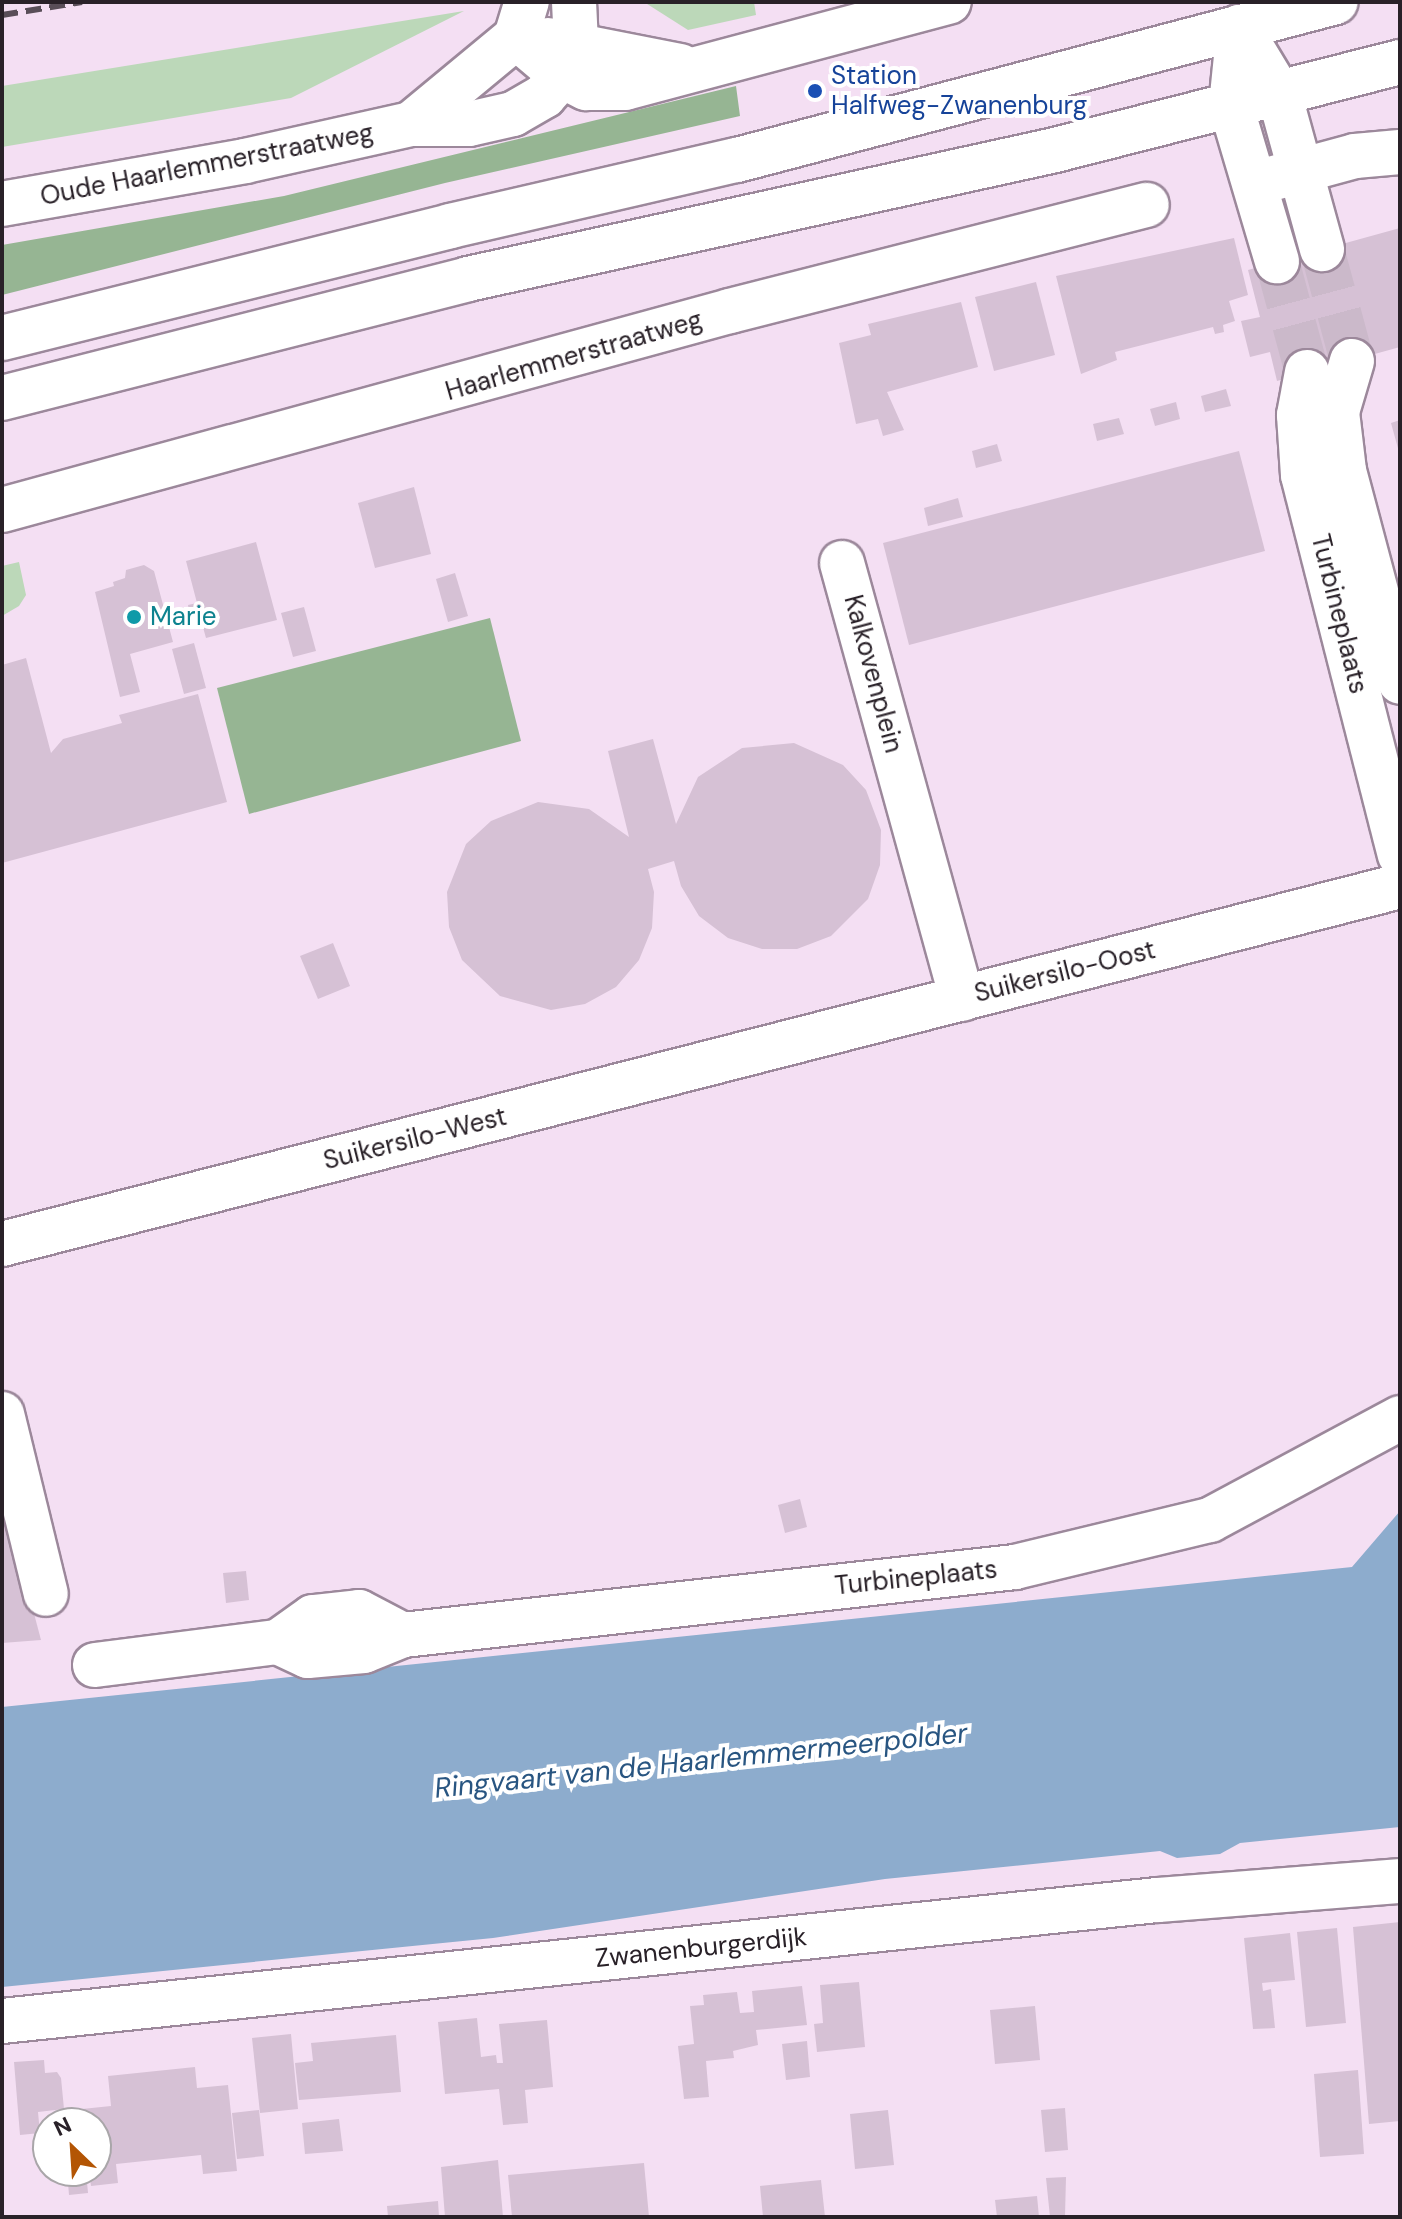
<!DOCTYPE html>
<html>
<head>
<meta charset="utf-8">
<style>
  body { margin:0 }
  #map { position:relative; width:1402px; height:2219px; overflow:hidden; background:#f4dff3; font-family:"DM Sans",sans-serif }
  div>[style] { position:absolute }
  .green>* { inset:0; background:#bcd8b9 }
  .forest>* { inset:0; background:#96b593 }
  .water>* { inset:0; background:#8daccd }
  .building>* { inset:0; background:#d6c1d5 }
  .minor-tunnel>* { height:44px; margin-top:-22px; transform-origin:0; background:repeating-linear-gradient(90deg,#cbb9ca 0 44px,transparent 0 66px) }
  .roads { filter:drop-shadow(2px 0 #9c889b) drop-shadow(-2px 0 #9c889b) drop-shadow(0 2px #9c889b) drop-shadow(0 -2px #9c889b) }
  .minor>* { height:44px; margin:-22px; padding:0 22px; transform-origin:22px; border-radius:22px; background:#fff }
  .major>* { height:44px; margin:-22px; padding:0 22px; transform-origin:22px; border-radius:22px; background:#fff }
  .highway>* { height:44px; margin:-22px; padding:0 22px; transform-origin:22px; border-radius:22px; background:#fff }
  .rail>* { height:6px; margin-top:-3px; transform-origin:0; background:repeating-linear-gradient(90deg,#594e58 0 16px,transparent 0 24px) }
  .dots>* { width:22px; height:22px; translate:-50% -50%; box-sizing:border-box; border:4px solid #fff; border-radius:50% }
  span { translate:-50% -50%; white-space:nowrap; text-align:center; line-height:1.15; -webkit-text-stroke:8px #fff; paint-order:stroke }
  .transit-label { font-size:26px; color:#164399 }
  .left { translate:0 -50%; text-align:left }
  .street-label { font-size:26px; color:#292128 }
  .culture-label { font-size:26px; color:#0d838f }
  .water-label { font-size:28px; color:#285581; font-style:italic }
  .frame { position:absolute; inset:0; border:4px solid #292128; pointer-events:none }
  .north { position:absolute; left:32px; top:2107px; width:80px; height:80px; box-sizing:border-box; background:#fff; border:2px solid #a9a6a9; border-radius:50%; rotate:335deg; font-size:22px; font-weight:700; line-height:32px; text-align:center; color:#292128 }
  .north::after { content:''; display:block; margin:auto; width:28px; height:36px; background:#b35504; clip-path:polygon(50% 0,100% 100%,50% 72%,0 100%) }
</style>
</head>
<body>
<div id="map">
  <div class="green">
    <div style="clip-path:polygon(644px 2px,754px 2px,756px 15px,688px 30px)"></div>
    <div style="clip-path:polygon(464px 11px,291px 98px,2px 147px,2px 86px)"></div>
    <div style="clip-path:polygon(19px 562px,26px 595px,19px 606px,2px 616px,2px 566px)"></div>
  </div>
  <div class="forest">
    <div style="clip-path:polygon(736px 86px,740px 116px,445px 183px,2px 295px,2px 245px,284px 196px)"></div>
    <div style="clip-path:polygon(490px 618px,521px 741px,249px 814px,217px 688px)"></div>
  </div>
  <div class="water">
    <div style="clip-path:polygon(1400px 1511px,1400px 1827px,1240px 1843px,1220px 1854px,1177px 1858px,1160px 1851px,885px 1879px,493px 1938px,2px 1987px,2px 1707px,1352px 1567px)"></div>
  </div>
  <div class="building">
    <div style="clip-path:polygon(1400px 228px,1400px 347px,1277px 381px,1270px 352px,1250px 357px,1241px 321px,1260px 317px,1248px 270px)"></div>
    <div style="clip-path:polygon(1234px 238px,1248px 295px,1229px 301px,1235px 321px,1223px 325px,1224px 332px,1215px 334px,1213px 327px,1115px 352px,1117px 360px,1081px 374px,1056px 276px)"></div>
    <div style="clip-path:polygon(1036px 282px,1055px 355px,994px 371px,975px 297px)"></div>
    <div style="clip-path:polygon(961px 302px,978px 367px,887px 392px,904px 430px,883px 436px,878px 419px,856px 424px,839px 343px,871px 335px,868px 324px)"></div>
    <div style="clip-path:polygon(1226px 389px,1231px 406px,1205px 412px,1201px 396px)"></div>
    <div style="clip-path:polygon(1176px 402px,1180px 419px,1155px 426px,1150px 409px)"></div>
    <div style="clip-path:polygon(1119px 418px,1124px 434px,1097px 441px,1093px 424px)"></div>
    <div style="clip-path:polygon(1400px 420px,1400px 452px,1399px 452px,1391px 423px)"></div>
    <div style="clip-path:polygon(997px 444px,1002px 461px,976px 468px,972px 451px)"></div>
    <div style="clip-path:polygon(1239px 451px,1265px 551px,909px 645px,883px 543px)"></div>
    <div style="clip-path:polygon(414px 487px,431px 554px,375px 568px,358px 503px)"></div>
    <div style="clip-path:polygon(958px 498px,963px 517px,928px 526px,924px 508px)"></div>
    <div style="clip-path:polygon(256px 542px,277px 620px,206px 638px,199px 613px,190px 616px,188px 605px,197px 603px,186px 561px)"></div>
    <div style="clip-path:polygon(144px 565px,154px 571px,173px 642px,130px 654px,140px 692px,120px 697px,95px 592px,114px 586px,113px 582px,125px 578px,126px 570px)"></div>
    <div style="clip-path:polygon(455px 573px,468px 616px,448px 622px,436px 579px)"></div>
    <div style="clip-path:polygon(304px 607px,316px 651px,293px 657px,281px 613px)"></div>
    <div style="clip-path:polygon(194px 643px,206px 688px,184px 694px,172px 649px)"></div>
    <div style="clip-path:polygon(26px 658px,51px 753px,63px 739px,122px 723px,119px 715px,198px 694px,227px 802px,2px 863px,2px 665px)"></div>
    <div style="clip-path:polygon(653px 739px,676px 824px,698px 777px,742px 748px,794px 743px,843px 765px,866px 790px,881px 830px,880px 865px,868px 899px,831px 936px,797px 949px,762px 949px,728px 938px,699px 916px,681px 886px,674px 861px,648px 869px,654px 892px,652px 928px,639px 960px,616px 987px,585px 1004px,551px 1010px,500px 996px,462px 960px,449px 927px,447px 892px,466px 844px,491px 821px,538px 802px,589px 809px,629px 837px,608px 751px)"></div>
    <div style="clip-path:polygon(333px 943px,350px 986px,318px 999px,300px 956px)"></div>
    <div style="clip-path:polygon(2px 1496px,3px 1496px,41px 1640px,2px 1643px)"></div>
    <div style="clip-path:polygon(800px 1499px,807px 1527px,785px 1533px,778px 1505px)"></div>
    <div style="clip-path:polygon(246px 1571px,249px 1600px,226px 1603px,223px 1573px)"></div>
    <div style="clip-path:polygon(1400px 1922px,1400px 2121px,1369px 2124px,1353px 1927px)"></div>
    <div style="clip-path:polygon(1337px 1928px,1346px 2023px,1306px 2027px,1297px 1932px)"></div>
    <div style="clip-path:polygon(1290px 1933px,1295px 1980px,1262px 1983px,1263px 1991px,1271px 1989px,1275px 2028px,1253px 2029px,1244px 1938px)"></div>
    <div style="clip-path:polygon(859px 1982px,865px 2047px,817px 2052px,814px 2024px,823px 2023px,820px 1985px)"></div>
    <div style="clip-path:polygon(802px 1986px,807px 2025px,756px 2030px,758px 2045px,733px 2051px,734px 2058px,706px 2061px,709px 2097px,684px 2099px,678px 2046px,694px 2044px,690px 2006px,704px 2005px,703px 1995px,737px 1992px,740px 2013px,754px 2012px,752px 1991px)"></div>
    <div style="clip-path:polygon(1035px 2006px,1040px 2060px,995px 2064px,990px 2010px)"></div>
    <div style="clip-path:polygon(477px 2018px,481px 2057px,496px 2055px,497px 2063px,503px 2063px,499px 2024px,547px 2020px,553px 2087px,525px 2090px,528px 2123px,503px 2125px,499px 2089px,445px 2094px,438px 2022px)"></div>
    <div style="clip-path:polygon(291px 2034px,298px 2109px,260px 2113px,252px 2038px)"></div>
    <div style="clip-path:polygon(396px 2035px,401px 2092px,299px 2100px,295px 2063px,313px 2061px,311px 2043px)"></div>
    <div style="clip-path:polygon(807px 2041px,810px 2077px,786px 2080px,782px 2044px)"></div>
    <div style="clip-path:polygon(44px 2060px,45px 2073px,57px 2072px,61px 2078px,64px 2109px,38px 2112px,40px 2133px,20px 2135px,14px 2062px)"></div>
    <div style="clip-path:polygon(195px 2067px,197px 2088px,228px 2085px,237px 2171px,203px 2174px,201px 2155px,116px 2164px,118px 2183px,91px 2186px,89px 2171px,96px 2171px,96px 2123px,84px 2123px,82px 2109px,111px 2106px,108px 2076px)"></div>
    <div style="clip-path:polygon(1358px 2070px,1364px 2154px,1320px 2157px,1314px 2074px)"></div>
    <div style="clip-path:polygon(1065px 2108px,1068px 2150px,1045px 2152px,1041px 2110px)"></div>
    <div style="clip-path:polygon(259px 2110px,264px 2156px,237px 2159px,232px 2113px)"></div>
    <div style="clip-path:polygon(888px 2110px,894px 2165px,855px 2169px,850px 2114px)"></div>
    <div style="clip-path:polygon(339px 2119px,343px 2151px,305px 2154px,302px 2123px)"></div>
    <div style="clip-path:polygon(498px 2160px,503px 2217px,445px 2217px,441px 2167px)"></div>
    <div style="clip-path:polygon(644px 2163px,649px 2217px,512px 2217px,508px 2175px)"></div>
    <div style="clip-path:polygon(67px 2171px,86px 2171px,88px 2193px,69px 2195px)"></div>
    <div style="clip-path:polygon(1066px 2177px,1065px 2216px,1050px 2217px,1046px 2178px)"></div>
    <div style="clip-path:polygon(821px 2180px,825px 2217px,763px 2217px,760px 2186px)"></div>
    <div style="clip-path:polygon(1037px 2196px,1039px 2217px,997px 2217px,995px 2200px)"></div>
    <div style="clip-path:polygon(438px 2201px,439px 2217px,388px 2217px,387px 2206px)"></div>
  </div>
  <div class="minor-tunnel">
    <div style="left:1322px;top:249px;width:116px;rotate:75deg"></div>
    <div style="left:1277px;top:261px;width:115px;rotate:74.9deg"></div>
  </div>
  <div class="roads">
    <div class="minor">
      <div style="left:1239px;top:27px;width:79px;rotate:95.8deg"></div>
      <div style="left:1231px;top:106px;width:162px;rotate:73.5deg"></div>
      <div style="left:1239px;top:27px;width:77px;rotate:58.8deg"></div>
      <div style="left:1279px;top:93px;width:162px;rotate:74.6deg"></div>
      <div style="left:516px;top:37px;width:60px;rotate:40.3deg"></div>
      <div style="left:562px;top:76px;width:27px;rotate:27deg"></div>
      <div style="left:586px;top:88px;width:39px"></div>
      <div style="left:625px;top:88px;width:335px;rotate:-14.9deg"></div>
      <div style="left:548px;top:40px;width:135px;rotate:11.1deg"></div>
      <div style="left:411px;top:124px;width:136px;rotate:-39.6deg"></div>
      <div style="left:516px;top:37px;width:37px;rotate:-73deg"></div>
      <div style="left:1274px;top:178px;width:84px;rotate:-15.2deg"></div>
      <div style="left:1355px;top:156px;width:45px;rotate:-5.1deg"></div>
      <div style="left:2px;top:204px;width:247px;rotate:-10deg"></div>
      <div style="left:245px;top:161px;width:170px;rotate:-12.6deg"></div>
      <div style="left:411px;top:124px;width:58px"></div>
      <div style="left:469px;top:124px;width:45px;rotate:-12.8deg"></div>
      <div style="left:513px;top:114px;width:36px;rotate:-30deg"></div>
      <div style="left:544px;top:96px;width:27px;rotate:-48deg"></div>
      <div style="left:562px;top:76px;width:36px;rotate:-67deg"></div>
      <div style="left:576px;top:43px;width:41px;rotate:-92.8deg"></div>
      <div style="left:1352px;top:361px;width:53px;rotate:106.4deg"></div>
      <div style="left:1337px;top:412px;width:59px;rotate:83.2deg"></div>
      <div style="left:1344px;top:471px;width:218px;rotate:75.1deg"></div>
      <div style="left:1307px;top:372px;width:44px;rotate:100.5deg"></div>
      <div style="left:1299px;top:415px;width:60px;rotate:86.2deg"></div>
      <div style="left:1303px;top:475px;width:392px;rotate:75.7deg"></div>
      <div style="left:2px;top:510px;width:755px;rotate:-15.29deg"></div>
      <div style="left:730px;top:311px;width:430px;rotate:-14.3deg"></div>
      <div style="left:842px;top:563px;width:452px;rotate:74.6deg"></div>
      <div style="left:2px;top:1244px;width:1443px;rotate:-14.36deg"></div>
      <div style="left:2px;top:1414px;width:185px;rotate:76.3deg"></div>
      <div style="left:278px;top:1642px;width:43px;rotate:-35.5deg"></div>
      <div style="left:313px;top:1617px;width:46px;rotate:-6.2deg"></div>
      <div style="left:359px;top:1612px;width:50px;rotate:27.6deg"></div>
      <div style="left:95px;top:1665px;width:184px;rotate:-7.2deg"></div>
      <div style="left:278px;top:1642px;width:33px;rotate:25deg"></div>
      <div style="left:308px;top:1656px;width:56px;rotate:-5.1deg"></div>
      <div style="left:364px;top:1651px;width:42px;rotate:-22.3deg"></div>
      <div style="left:403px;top:1635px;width:616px;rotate:-6.34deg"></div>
      <div style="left:1015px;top:1567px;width:201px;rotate:-13.6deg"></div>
      <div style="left:1210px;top:1520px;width:216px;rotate:-28.2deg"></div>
      <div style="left:2px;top:2021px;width:1162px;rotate:-5.98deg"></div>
      <div style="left:1158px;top:1900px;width:243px;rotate:-4.5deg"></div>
    </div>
    <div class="major">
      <div style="left:450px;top:226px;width:294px;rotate:-13deg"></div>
      <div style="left:737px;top:160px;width:619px;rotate:-14.78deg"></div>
      <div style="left:2px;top:398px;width:481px;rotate:-14.3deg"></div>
      <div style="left:468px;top:279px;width:601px;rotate:-12.39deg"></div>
      <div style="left:1055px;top:150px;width:356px;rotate:-14.3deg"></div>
    </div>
    <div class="highway">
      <div style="left:2px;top:338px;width:462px;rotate:-14deg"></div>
    </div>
  </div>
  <div class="rail">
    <div style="left:2px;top:15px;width:81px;rotate:-9.2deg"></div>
  </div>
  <div class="dots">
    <div style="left:815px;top:91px;background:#1a4fb4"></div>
    <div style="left:134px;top:617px;background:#0f9aa8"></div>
  </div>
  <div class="transit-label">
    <span class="left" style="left:831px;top:91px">Station<br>Halfweg-Zwanenburg</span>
  </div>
  <div class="street-label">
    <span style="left:207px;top:165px;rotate:-11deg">Oude Haarlemmerstraatweg</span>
    <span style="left:574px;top:356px;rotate:-16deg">Haarlemmerstraatweg</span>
    <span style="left:1339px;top:614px;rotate:76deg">Turbineplaats</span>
    <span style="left:873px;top:674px;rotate:75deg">Kalkovenplein</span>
    <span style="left:1065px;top:972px;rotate:-14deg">Suikersilo-Oost</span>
    <span style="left:415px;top:1139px;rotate:-14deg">Suikersilo-West</span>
    <span style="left:916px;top:1578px;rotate:-6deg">Turbineplaats</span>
    <span style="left:701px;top:1948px;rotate:-6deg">Zwanenburgerdijk</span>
  </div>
  <div class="culture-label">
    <span class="left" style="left:150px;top:617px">Marie</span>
  </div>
  <div class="water-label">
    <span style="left:701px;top:1761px;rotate:-6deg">Ringvaart van de Haarlemmermeerpolder</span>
  </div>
  <div class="frame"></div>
  <div class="north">N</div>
</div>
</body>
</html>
